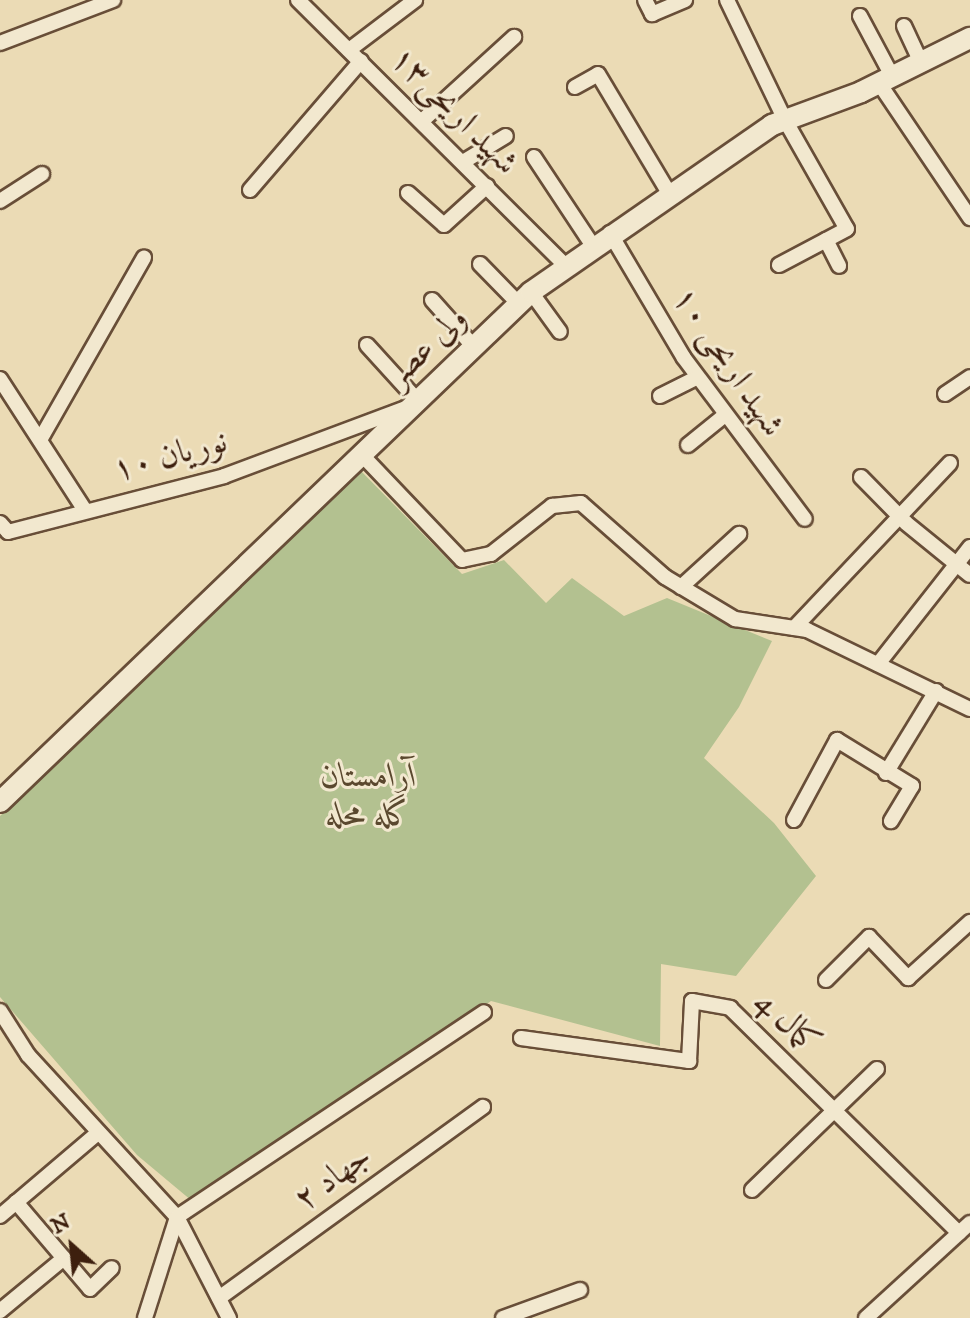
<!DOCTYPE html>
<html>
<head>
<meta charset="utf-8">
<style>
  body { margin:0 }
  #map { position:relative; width:970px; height:1318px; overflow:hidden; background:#ebdbb5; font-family:"IM FELL DW Pica",Amiri,serif }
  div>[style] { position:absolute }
  .green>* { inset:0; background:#b3c190 }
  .roads { filter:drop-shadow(2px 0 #684e38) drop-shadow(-2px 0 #684e38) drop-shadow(0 2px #684e38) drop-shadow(0 -2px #684e38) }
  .street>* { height:14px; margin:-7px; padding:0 7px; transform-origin:7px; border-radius:7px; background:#f2e8cf }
  .secondary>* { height:20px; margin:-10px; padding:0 10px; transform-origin:10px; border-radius:10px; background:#f2e8cf }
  span { translate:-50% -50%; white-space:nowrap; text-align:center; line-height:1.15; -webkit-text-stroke:6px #f2e8cf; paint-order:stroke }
  .street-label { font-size:34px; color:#3d1f0e }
  .park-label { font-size:34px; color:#5a482e; font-style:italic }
  .north { position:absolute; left:32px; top:1206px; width:80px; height:80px; -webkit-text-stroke:6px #f2e8cf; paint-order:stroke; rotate:333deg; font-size:22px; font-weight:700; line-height:32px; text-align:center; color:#3d1f0e }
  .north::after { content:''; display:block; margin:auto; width:28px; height:36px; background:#3d1f0e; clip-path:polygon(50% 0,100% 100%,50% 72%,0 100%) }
</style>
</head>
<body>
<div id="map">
  <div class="green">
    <div style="clip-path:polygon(361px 471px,462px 574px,504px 560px,546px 603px,572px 578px,624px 616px,667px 598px,772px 641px,739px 707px,704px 758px,774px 823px,816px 876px,736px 976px,661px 964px,660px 1046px,491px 1001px,198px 1206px,137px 1155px,0 997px,0 816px)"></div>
  </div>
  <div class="roads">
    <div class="street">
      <div style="left:298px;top:0;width:378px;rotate:44.8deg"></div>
      <div style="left:645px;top:0;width:16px;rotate:63deg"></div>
      <div style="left:652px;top:14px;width:36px;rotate:-23deg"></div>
      <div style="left:727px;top:0;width:133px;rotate:64.2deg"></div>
      <div style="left:785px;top:120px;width:125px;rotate:60.4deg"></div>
      <div style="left:847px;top:229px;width:77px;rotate:152.1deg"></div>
      <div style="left:860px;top:16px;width:68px;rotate:61.9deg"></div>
      <div style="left:904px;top:26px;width:40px;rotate:65deg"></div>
      <div style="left:0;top:43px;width:121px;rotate:-20.8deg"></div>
      <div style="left:349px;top:50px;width:83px;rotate:-37.1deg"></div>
      <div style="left:879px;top:83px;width:163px;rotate:56deg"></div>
      <div style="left:575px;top:87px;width:26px;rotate:-29deg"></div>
      <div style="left:598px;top:74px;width:139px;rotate:59.2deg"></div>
      <div style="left:422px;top:121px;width:125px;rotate:-42.4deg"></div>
      <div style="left:534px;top:157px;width:107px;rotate:56.5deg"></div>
      <div style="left:463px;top:162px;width:50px;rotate:-31.2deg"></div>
      <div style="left:250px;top:190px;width:170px;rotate:-49.3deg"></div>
      <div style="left:408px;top:193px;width:48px;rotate:41.6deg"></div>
      <div style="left:444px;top:225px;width:58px;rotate:-42.2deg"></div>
      <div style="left:0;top:201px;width:50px;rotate:-32.7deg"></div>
      <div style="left:610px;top:233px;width:145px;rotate:59.4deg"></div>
      <div style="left:684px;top:358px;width:201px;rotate:53.1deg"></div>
      <div style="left:826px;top:240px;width:29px;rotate:63deg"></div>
      <div style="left:480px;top:264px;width:56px;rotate:45.7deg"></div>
      <div style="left:531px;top:292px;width:49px;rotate:54.1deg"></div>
      <div style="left:432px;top:300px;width:63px;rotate:48.2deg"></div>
      <div style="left:367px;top:345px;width:76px;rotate:47.7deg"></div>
      <div style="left:0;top:379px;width:155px;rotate:57.1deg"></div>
      <div style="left:945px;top:394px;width:30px;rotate:-34deg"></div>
      <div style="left:660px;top:396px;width:42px;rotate:-26.6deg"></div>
      <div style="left:40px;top:440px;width:210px;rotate:-60.3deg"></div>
      <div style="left:688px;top:445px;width:48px;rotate:-39deg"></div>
      <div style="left:362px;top:455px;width:145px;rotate:46.4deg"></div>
      <div style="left:462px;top:560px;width:30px;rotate:-12deg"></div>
      <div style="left:491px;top:554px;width:78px;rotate:-38.2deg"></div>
      <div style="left:552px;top:506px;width:29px;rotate:-6deg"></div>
      <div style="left:581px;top:503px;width:112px;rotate:41.4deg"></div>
      <div style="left:665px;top:577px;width:82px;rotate:31deg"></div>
      <div style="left:735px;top:619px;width:73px;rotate:8.7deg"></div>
      <div style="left:807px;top:630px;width:181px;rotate:25.9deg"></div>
      <div style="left:861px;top:477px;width:64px;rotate:45.6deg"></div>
      <div style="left:906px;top:523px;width:82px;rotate:39.1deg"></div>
      <div style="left:0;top:523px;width:12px;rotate:48deg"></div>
      <div style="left:8px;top:532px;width:223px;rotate:-14.5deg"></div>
      <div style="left:224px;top:476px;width:194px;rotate:-20.5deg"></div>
      <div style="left:681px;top:587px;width:79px;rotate:-42.4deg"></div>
      <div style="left:794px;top:628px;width:227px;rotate:-46.6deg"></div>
      <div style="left:878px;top:664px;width:149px;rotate:-51.8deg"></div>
      <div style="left:886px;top:773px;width:96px;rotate:-58.6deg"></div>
      <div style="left:794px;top:820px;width:91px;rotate:-61.7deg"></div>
      <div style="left:837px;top:740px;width:88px;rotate:31.5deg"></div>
      <div style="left:912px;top:786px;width:41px;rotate:121deg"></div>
      <div style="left:826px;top:980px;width:61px;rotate:-45deg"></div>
      <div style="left:869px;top:937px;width:57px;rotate:46.4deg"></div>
      <div style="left:908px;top:978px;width:84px;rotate:-42.1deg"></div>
      <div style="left:0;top:1011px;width:52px;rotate:57.5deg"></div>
      <div style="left:28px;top:1055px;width:220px;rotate:47.4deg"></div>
      <div style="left:177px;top:1217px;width:114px;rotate:62.8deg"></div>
      <div style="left:521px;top:1038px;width:170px;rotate:7.8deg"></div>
      <div style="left:689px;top:1061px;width:60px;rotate:-87.1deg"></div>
      <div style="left:692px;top:1001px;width:39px;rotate:10deg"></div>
      <div style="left:730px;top:1008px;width:321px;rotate:44.5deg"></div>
      <div style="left:752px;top:1190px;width:174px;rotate:-44.1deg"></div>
      <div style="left:16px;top:1202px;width:114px;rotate:49.6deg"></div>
      <div style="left:90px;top:1289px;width:30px;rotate:-44deg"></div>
      <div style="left:0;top:1216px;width:128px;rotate:-40.3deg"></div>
      <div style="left:177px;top:1217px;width:369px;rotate:-33.7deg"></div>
      <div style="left:219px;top:1298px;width:326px;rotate:-35.9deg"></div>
      <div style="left:0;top:1311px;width:83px;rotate:-39.6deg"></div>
      <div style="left:145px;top:1318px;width:106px;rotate:-72.4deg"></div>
      <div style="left:503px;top:1318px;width:82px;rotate:-20deg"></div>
      <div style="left:866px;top:1318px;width:141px;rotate:-42.4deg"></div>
    </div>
    <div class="secondary">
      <div style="left:0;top:802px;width:736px;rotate:-43.84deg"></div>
      <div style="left:531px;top:292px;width:293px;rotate:-34.7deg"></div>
      <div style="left:772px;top:125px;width:95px;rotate:-20.3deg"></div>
      <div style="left:861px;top:92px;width:122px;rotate:-26.4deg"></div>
    </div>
  </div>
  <div class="street-label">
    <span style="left:454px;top:111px;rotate:45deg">شهید اریحی۱۳</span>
    <span style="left:427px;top:347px;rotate:-44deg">ولی عصر</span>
    <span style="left:728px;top:362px;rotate:56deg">شهید اریحی ۱۰</span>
    <span style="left:170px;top:456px;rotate:-15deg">نوریان ۱۰</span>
    <span style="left:787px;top:1022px;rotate:43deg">کمال 4</span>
    <span style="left:333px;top:1178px;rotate:-36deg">جهاد ۲</span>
  </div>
  <div class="park-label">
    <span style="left:369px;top:796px">آرامستان<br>گله محله</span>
  </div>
  <div class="north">N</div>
</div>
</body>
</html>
